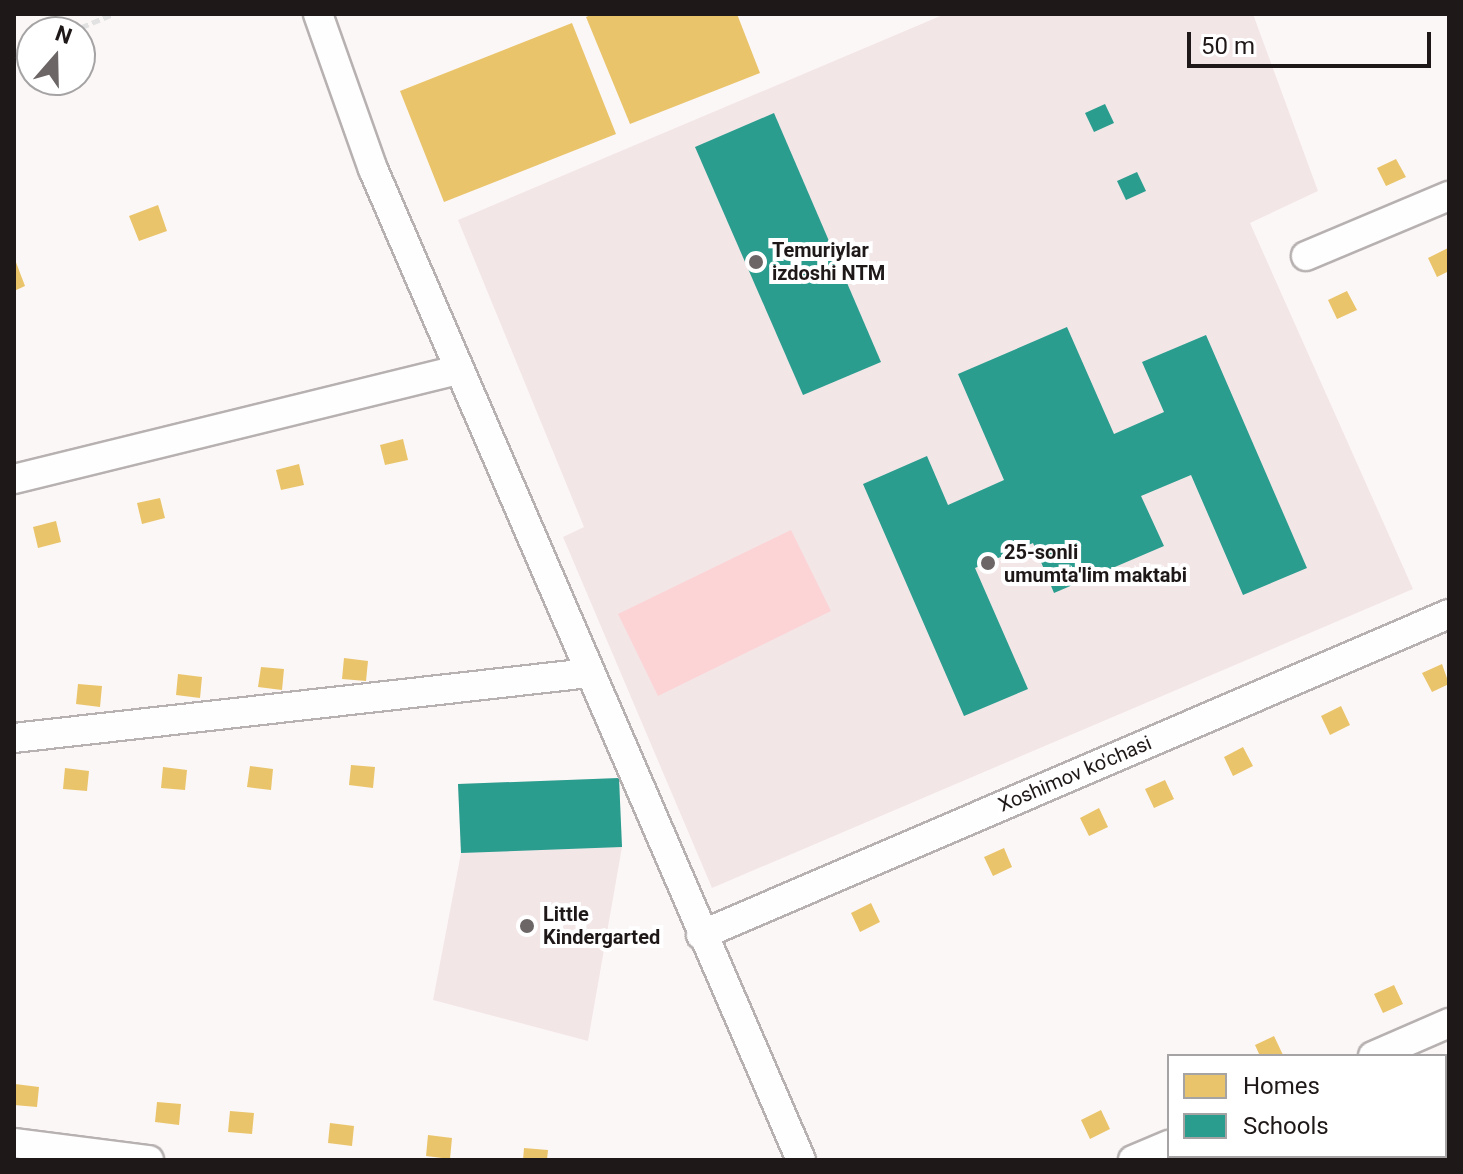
<!DOCTYPE html>
<html>
<head>
<meta charset="utf-8">
<style>
  body { margin:0 }
  #map { position:relative; width:1463px; height:1174px; overflow:hidden; background:#fcf7f7; font-family:Roboto,sans-serif }
  div>[style] { position:absolute }
  .built>* { inset:0; background:#f3e6e7 }
  .green>* { inset:0; background:#fcd4d6 }
  .homes>* { inset:0; background:#e9c46a }
  .schools>* { inset:0; background:#2a9d8f }
  .path>* { height:5px; margin-top:-2.5px; transform-origin:0; background:repeating-linear-gradient(90deg,#e3e2e2 0 8px,transparent 0 12px) }
  .roads { filter:drop-shadow(2px 0 #b7b1b1) drop-shadow(-2px 0 #b7b1b1) drop-shadow(0 2px #b7b1b1) drop-shadow(0 -2px #b7b1b1) }
  .street>* { height:28px; margin:-14px; padding:0 14px; transform-origin:14px; border-radius:14px; background:#fffefe }
  .dots>* { width:22px; height:22px; translate:-50% -50%; box-sizing:border-box; border:4px solid #fff; border-radius:50% }
  span { translate:-50% -50%; white-space:nowrap; text-align:center; line-height:1.15; -webkit-text-stroke:8px #fff; paint-order:stroke }
  .poi-label { font-size:20px; color:#1f1818; font-weight:700 }
  .left { translate:0 -50%; text-align:left }
  .street-label { font-size:20px; color:#1f1818 }
  .frame { position:absolute; inset:0; border:16px solid #1f1818; pointer-events:none }
  .legend { position:absolute; left:1167px; top:1054px; width:280px; height:104px; box-sizing:border-box; background:#fff; border:2px solid #a5a3a3; margin:0; padding:10px 14px; list-style:none; font-size:24px; color:#1f1818 }
  .legend li { display:flex; align-items:center; gap:16px; height:40px }
  .legend b { width:40px; border:2px solid #a5a3a3 }
  .north { position:absolute; left:16px; top:16px; width:80px; height:80px; box-sizing:border-box; background:#fff; border:2px solid #a5a3a3; border-radius:50%; rotate:20deg; font-size:22px; font-weight:700; line-height:32px; text-align:center; color:#1f1818 }
  .north::after { content:''; display:block; margin:auto; width:28px; height:36px; background:#6c6666; clip-path:polygon(50% 0,100% 100%,50% 72%,0 100%) }
  .scale { position:absolute; left:1187px; top:32px; width:244px; height:36px; box-sizing:border-box; border:4px solid #1f1818; border-top:0; padding-left:10px; font-size:24px; line-height:28px; white-space:nowrap; color:#1f1818; -webkit-text-stroke:6px #fff; paint-order:stroke }
</style>
</head>
<body>
<div id="map">
  <div class="built">
    <div style="clip-path:polygon(945px 14px,1253px 14px,1318px 191px,1250px 223px,1413px 589px,712px 888px,563px 537px,584px 527px,458px 220px)"></div>
    <div style="clip-path:polygon(619px 778px,622px 847px,588px 1041px,433px 1000px,461px 853px,458px 784px)"></div>
  </div>
  <div class="green">
    <div style="clip-path:polygon(791px 530px,831px 611px,658px 696px,618px 614px)"></div>
  </div>
  <div class="homes">
    <div style="clip-path:polygon(593px 14px,737px 14px,760px 73px,630px 124px,586px 17px)"></div>
    <div style="clip-path:polygon(572px 23px,616px 134px,444px 202px,400px 91px)"></div>
    <div style="clip-path:polygon(1396px 159px,1406px 177px,1386px 186px,1377px 168px)"></div>
    <div style="clip-path:polygon(158px 205px,167px 231px,139px 241px,129px 216px)"></div>
    <div style="clip-path:polygon(1448px 248px,1449px 271px,1437px 277px,1428px 258px)"></div>
    <div style="clip-path:polygon(14px 257px,25px 286px,14px 291px)"></div>
    <div style="clip-path:polygon(1347px 291px,1357px 310px,1337px 319px,1328px 300px)"></div>
    <div style="clip-path:polygon(403px 439px,408px 460px,385px 465px,380px 445px)"></div>
    <div style="clip-path:polygon(299px 464px,304px 485px,281px 490px,276px 470px)"></div>
    <div style="clip-path:polygon(160px 498px,165px 518px,142px 524px,137px 503px)"></div>
    <div style="clip-path:polygon(56px 521px,61px 542px,38px 548px,33px 527px)"></div>
    <div style="clip-path:polygon(344px 658px,368px 661px,366px 681px,342px 679px)"></div>
    <div style="clip-path:polygon(1442px 664px,1449px 684px,1432px 692px,1422px 673px)"></div>
    <div style="clip-path:polygon(261px 667px,284px 669px,282px 690px,258px 687px)"></div>
    <div style="clip-path:polygon(178px 674px,202px 677px,200px 698px,176px 695px)"></div>
    <div style="clip-path:polygon(78px 684px,102px 686px,100px 707px,76px 704px)"></div>
    <div style="clip-path:polygon(1341px 706px,1350px 725px,1330px 735px,1321px 716px)"></div>
    <div style="clip-path:polygon(1243px 747px,1253px 766px,1233px 776px,1224px 757px)"></div>
    <div style="clip-path:polygon(351px 765px,375px 767px,373px 788px,349px 785px)"></div>
    <div style="clip-path:polygon(250px 766px,273px 769px,271px 790px,247px 787px)"></div>
    <div style="clip-path:polygon(163px 767px,187px 770px,185px 790px,161px 788px)"></div>
    <div style="clip-path:polygon(65px 768px,89px 771px,87px 791px,63px 789px)"></div>
    <div style="clip-path:polygon(1165px 780px,1174px 799px,1154px 808px,1145px 789px)"></div>
    <div style="clip-path:polygon(1099px 808px,1108px 827px,1089px 836px,1080px 818px)"></div>
    <div style="clip-path:polygon(1004px 848px,1012px 867px,993px 876px,984px 857px)"></div>
    <div style="clip-path:polygon(871px 903px,880px 922px,860px 932px,851px 913px)"></div>
    <div style="clip-path:polygon(1394px 985px,1403px 1004px,1383px 1013px,1374px 994px)"></div>
    <div style="clip-path:polygon(1274px 1036px,1283px 1055px,1260px 1056px,1255px 1045px)"></div>
    <div style="clip-path:polygon(15px 1084px,39px 1087px,37px 1107px,14px 1105px)"></div>
    <div style="clip-path:polygon(157px 1102px,181px 1104px,179px 1125px,155px 1122px)"></div>
    <div style="clip-path:polygon(1101px 1110px,1110px 1129px,1090px 1139px,1081px 1120px)"></div>
    <div style="clip-path:polygon(230px 1111px,254px 1113px,252px 1134px,228px 1132px)"></div>
    <div style="clip-path:polygon(330px 1123px,354px 1126px,352px 1146px,328px 1143px)"></div>
    <div style="clip-path:polygon(428px 1135px,452px 1138px,450px 1159px,426px 1156px)"></div>
    <div style="clip-path:polygon(524px 1148px,548px 1150px,547px 1160px,523px 1160px)"></div>
  </div>
  <div class="schools">
    <div style="clip-path:polygon(1105px 104px,1114px 123px,1094px 132px,1085px 113px)"></div>
    <div style="clip-path:polygon(774px 113px,881px 362px,803px 395px,695px 147px)"></div>
    <div style="clip-path:polygon(1137px 172px,1146px 191px,1126px 200px,1117px 181px)"></div>
    <div style="clip-path:polygon(1067px 327px,1114px 434px,1164px 412px,1142px 362px,1206px 335px,1307px 568px,1243px 595px,1191px 475px,1141px 496px,1164px 546px,1054px 593px,1033px 543px,975px 568px,1028px 689px,964px 716px,863px 484px,927px 456px,948px 505px,1004px 480px,958px 374px)"></div>
    <div style="clip-path:polygon(619px 778px,622px 847px,461px 853px,458px 784px)"></div>
  </div>
  <div class="path">
    <div style="left:70px;top:32px;width:47px;rotate:-22.7deg"></div>
    <div style="left:14px;top:56px;width:20px;rotate:-24deg"></div>
  </div>
  <div class="roads">
    <div class="street">
      <div style="left:318px;top:14px;width:164px;rotate:70.5deg"></div>
      <div style="left:373px;top:169px;width:1079px;rotate:66.64deg"></div>
      <div style="left:1306px;top:256px;width:155px;rotate:-22.8deg"></div>
      <div style="left:14px;top:479px;width:458px;rotate:-13.8deg"></div>
      <div style="left:14px;top:738px;width:579px;rotate:-6.45deg"></div>
      <div style="left:701px;top:935px;width:814px;rotate:-23.23deg"></div>
      <div style="left:1373px;top:1056px;width:83px;rotate:-23.5deg"></div>
      <div style="left:14px;top:1143px;width:136px;rotate:7.2deg"></div>
      <div style="left:1133px;top:1160px;width:39px;rotate:-23deg"></div>
    </div>
  </div>
  <div class="dots">
    <div style="left:756px;top:262px;background:#6c6666"></div>
    <div style="left:988px;top:563px;background:#6c6666"></div>
    <div style="left:527px;top:926px;background:#6c6666"></div>
  </div>
  <div class="poi-label">
    <span class="left" style="left:772px;top:262px">Temuriylar<br>izdoshi NTM</span>
    <span class="left" style="left:1004px;top:564px">25-sonli<br>umumta'lim maktabi</span>
    <span class="left" style="left:543px;top:926px">Little<br>Kindergarted</span>
  </div>
  <div class="street-label">
    <span style="left:1075px;top:774px;rotate:-23deg">Xoshimov ko'chasi</span>
  </div>
  <div class="frame"></div>
  <ul class="legend">
  <li><b style="height:22px;background:#e9c46a"></b>Homes</li>
  <li><b style="height:22px;background:#2a9d8f"></b>Schools</li>
  </ul>
  <div class="north">N</div>
  <div class="scale">50 m</div>
</div>
</body>
</html>
